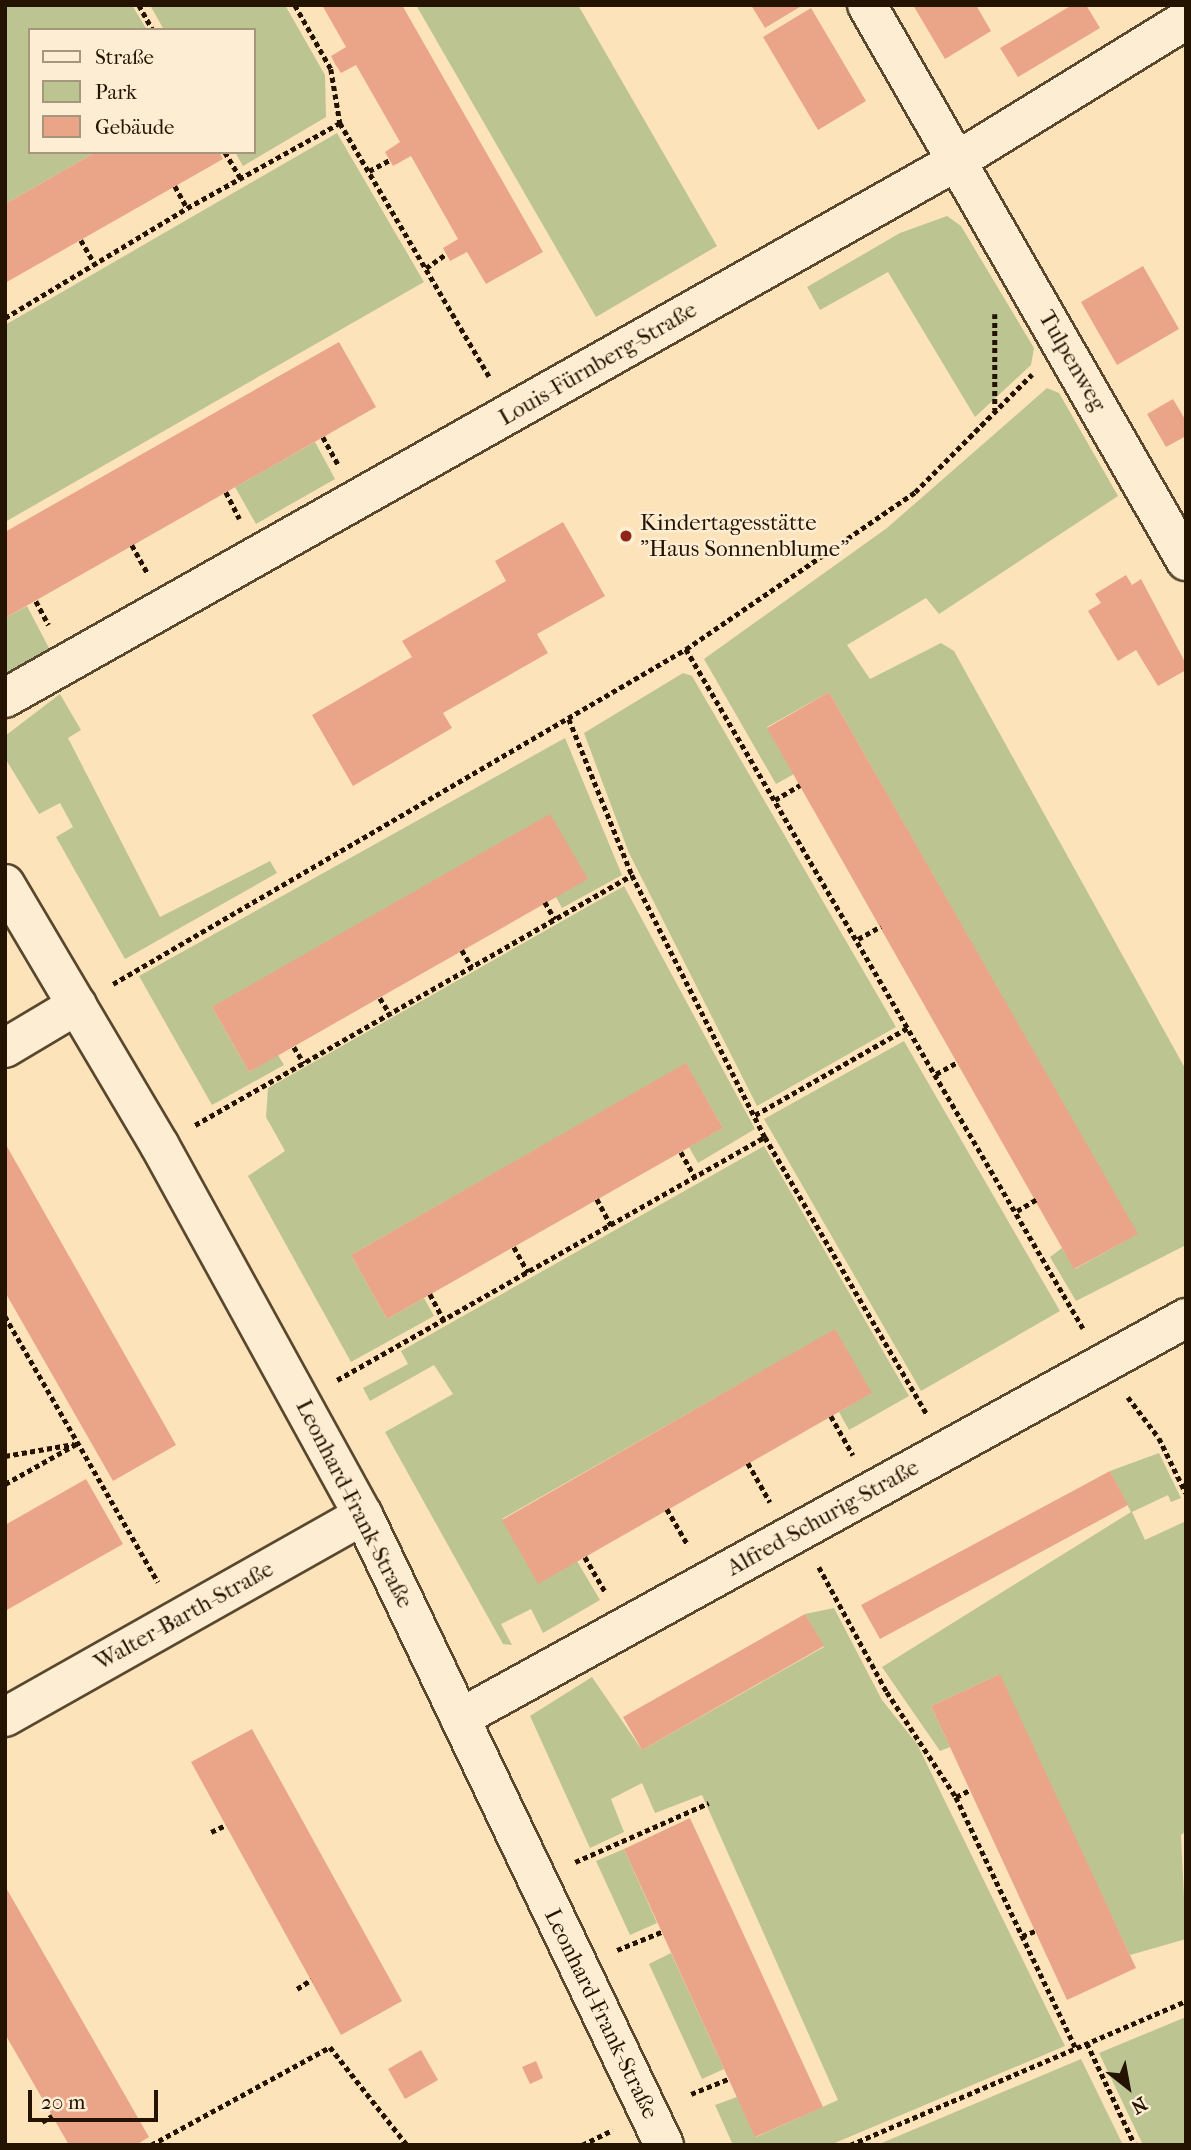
<!DOCTYPE html>
<html>
<head>
<meta charset="utf-8">
<style>
  body { margin:0 }
  #map { position:relative; width:1191px; height:2150px; overflow:hidden; background:#fce3ba; font-family:"IM FELL French Canon",serif }
  div>[style] { position:absolute }
  .green>* { inset:0; background:#bcc492 }
  .building>* { inset:0; background:#eaa589 }
  .path>* { height:4.5px; margin-top:-2.25px; transform-origin:0; background:repeating-linear-gradient(90deg,#231300 0 5px,transparent 0 8.5px) }
  .roads { filter:drop-shadow(2px 0 #59472e) drop-shadow(-2px 0 #59472e) drop-shadow(0 2px #59472e) drop-shadow(0 -2px #59472e) }
  .minor>* { height:38px; margin:-19px; padding:0 19px; transform-origin:19px; border-radius:19px; background:#fdedd2 }
  .tertiary>* { height:38px; margin:-19px; padding:0 19px; transform-origin:19px; border-radius:19px; background:#fdedd2 }
  .dots>* { width:19px; height:19px; translate:-50% -50%; box-sizing:border-box; border:4px solid #fdedd2; border-radius:50% }
  span { translate:-50% -50%; white-space:nowrap; text-align:center; line-height:1.15; -webkit-text-stroke:5px #fdedd2; paint-order:stroke }
  .street-label { font-size:23px; color:#231300 }
  .poi-label { font-size:23px; color:#231300 }
  .left { translate:0 -50%; text-align:left }
  .frame { position:absolute; inset:0; border:7px solid #231300; pointer-events:none }
  .legend { position:absolute; left:28px; top:28px; width:228px; height:126px; box-sizing:border-box; background:#fdedd2; border:2px solid #a6967e; margin:0; padding:9px 12px; list-style:none; font-size:21px; color:#231300 }
  .legend li { display:flex; align-items:center; gap:14px; height:35px }
  .legend b { width:35px; border:2px solid #a6967e }
  .north { position:absolute; left:1093px; top:2052px; width:70px; height:70px; -webkit-text-stroke:5px #fdedd2; paint-order:stroke; rotate:149deg; font-size:19px; font-weight:700; line-height:28px; text-align:center; color:#231300 }
  .north::after { content:''; display:block; margin:auto; width:24px; height:32px; background:#231300; clip-path:polygon(50% 0,100% 100%,50% 72%,0 100%) }
  .scale { position:absolute; left:28px; top:2090px; width:130px; height:32px; box-sizing:border-box; border:4px solid #231300; border-top:0; padding-left:9px; font-size:21px; line-height:24px; white-space:nowrap; color:#231300; -webkit-text-stroke:5px #fdedd2; paint-order:stroke }
</style>
</head>
<body>
<div id="map">
  <div class="green">
    <div style="clip-path:polygon(5px 5px,132px 5px,147px 30px,30px 30px,30px 152px,96px 152px,5px 204px)"></div>
    <div style="clip-path:polygon(150px 5px,285px 5px,325px 75px,326px 117px,243px 166px,235px 152px,254px 152px,254px 30px,164px 30px)"></div>
    <div style="clip-path:polygon(416px 5px,578px 5px,717px 246px,596px 317px)"></div>
    <div style="clip-path:polygon(337px 133px,424px 282px,5px 522px,5px 325px)"></div>
    <div style="clip-path:polygon(947px 216px,961px 226px,1034px 348px,1031px 365px,975px 417px,888px 272px,820px 310px,807px 287px,900px 233px)"></div>
    <div style="clip-path:polygon(1047px 388px,1059px 393px,1118px 496px,939px 614px,926px 598px,847px 645px,870px 679px,941px 643px,954px 651px,1186px 1070px,1186px 1245px,1076px 1301px,1050px 1257px,1062px 1248px,1075px 1269px,1137px 1234px,829px 692px,767px 727px,794px 774px,776px 784px,704px 659px,887px 528px)"></div>
    <div style="clip-path:polygon(315px 442px,335px 479px,256px 524px,235px 487px)"></div>
    <div style="clip-path:polygon(27px 606px,50px 650px,5px 675px,5px 618px)"></div>
    <div style="clip-path:polygon(683px 673px,692px 676px,896px 1027px,757px 1106px,629px 853px,584px 733px)"></div>
    <div style="clip-path:polygon(60px 694px,81px 730px,68px 738px,160px 917px,270px 861px,277px 873px,125px 959px,56px 837px,73px 827px,60px 803px,39px 814px,5px 758px,5px 736px)"></div>
    <div style="clip-path:polygon(565px 738px,622px 875px,562px 908px,556px 897px,212px 1007px,249px 1072px,278px 1055px,284px 1065px,212px 1105px,139px 976px)"></div>
    <div style="clip-path:polygon(624px 886px,755px 1129px,698px 1163px,689px 1147px,723px 1128px,686px 1064px,351px 1255px,387px 1319px,424px 1298px,434px 1316px,351px 1362px,248px 1176px,285px 1151px,266px 1117px,268px 1088px)"></div>
    <div style="clip-path:polygon(904px 1041px,1060px 1311px,921px 1391px,764px 1119px)"></div>
    <div style="clip-path:polygon(764px 1146px,909px 1396px,849px 1430px,839px 1412px,871px 1393px,835px 1330px,502px 1519px,577px 1561px,600px 1600px,543px 1633px,531px 1609px,501px 1624px,512px 1645px,503px 1644px,385px 1432px,453px 1394px,434px 1365px,370px 1401px,363px 1388px,408px 1364px,401px 1351px)"></div>
    <div style="clip-path:polygon(1159px 1453px,1181px 1498px,1171px 1502px,1168px 1495px,1132px 1512px,1145px 1540px,1186px 1521px,1186px 1831px,1181px 1835px,1186px 1939px,1130px 1955px,998px 1675px,931px 1706px,950px 1747px,940px 1751px,882px 1667px,1131px 1512px,1110px 1471px)"></div>
    <div style="clip-path:polygon(834px 1608px,882px 1700px,917px 1744px,1065px 2046px,830px 2145px,733px 2145px,715px 2105px,737px 2097px,756px 2137px,838px 2100px,702px 1795px,655px 1813px,642px 1783px,611px 1799px,624px 1832px,590px 1848px,530px 1716px,592px 1677px,642px 1750px,824px 1647px,805px 1614px)"></div>
    <div style="clip-path:polygon(624px 1849px,657px 1923px,630px 1935px,596px 1861px)"></div>
    <div style="clip-path:polygon(671px 1953px,724px 2069px,702px 2079px,649px 1964px)"></div>
    <div style="clip-path:polygon(1186px 2017px,1186px 2145px,1143px 2145px,1099px 2053px)"></div>
    <div style="clip-path:polygon(1081px 2059px,1123px 2145px,877px 2145px)"></div>
  </div>
  <div class="building">
    <div style="clip-path:polygon(322px 5px,402px 5px,543px 252px,486px 284px,467px 252px,450px 261px,443px 248px,458px 239px,411px 156px,393px 166px,385px 152px,400px 142px,356px 65px,341px 73px,335px 64px,331px 56px,346px 47px)"></div>
    <div style="clip-path:polygon(751px 5px,803px 5px,765px 28px)"></div>
    <div style="clip-path:polygon(913px 5px,976px 5px,991px 31px,945px 59px)"></div>
    <div style="clip-path:polygon(1072px 5px,1086px 5px,1100px 28px,1018px 77px,1000px 48px)"></div>
    <div style="clip-path:polygon(811px 8px,866px 101px,818px 130px,763px 37px)"></div>
    <div style="clip-path:polygon(96px 152px,219px 152px,223px 159px,5px 283px,5px 204px)"></div>
    <div style="clip-path:polygon(1143px 266px,1179px 329px,1117px 365px,1081px 302px)"></div>
    <div style="clip-path:polygon(339px 342px,376px 407px,5px 618px,5px 532px)"></div>
    <div style="clip-path:polygon(1173px 399px,1186px 421px,1186px 436px,1166px 447px,1147px 414px)"></div>
    <div style="clip-path:polygon(563px 522px,605px 596px,537px 634px,548px 653px,443px 713px,452px 728px,353px 786px,312px 715px,412px 657px,402px 641px,506px 581px,495px 561px)"></div>
    <div style="clip-path:polygon(1126px 575px,1132px 585px,1141px 579px,1186px 664px,1186px 670px,1158px 686px,1136px 650px,1118px 661px,1088px 611px,1101px 603px,1095px 594px)"></div>
    <div style="clip-path:polygon(829px 692px,1138px 1234px,1074px 1269px,767px 728px)"></div>
    <div style="clip-path:polygon(550px 814px,588px 879px,249px 1072px,212px 1007px)"></div>
    <div style="clip-path:polygon(686px 1063px,723px 1128px,387px 1319px,351px 1255px)"></div>
    <div style="clip-path:polygon(5px 1143px,176px 1445px,113px 1481px,5px 1292px)"></div>
    <div style="clip-path:polygon(835px 1329px,872px 1393px,538px 1584px,502px 1520px)"></div>
    <div style="clip-path:polygon(1110px 1471px,1128px 1505px,880px 1639px,861px 1605px)"></div>
    <div style="clip-path:polygon(86px 1479px,123px 1544px,5px 1611px,5px 1525px)"></div>
    <div style="clip-path:polygon(805px 1614px,824px 1646px,642px 1750px,623px 1717px)"></div>
    <div style="clip-path:polygon(1000px 1674px,1136px 1968px,1067px 2000px,931px 1706px)"></div>
    <div style="clip-path:polygon(252px 1729px,402px 2001px,341px 2035px,191px 1762px)"></div>
    <div style="clip-path:polygon(690px 1818px,823px 2107px,755px 2137px,624px 1849px)"></div>
    <div style="clip-path:polygon(5px 1886px,149px 2137px,136px 2145px,69px 2145px,5px 2034px)"></div>
    <div style="clip-path:polygon(421px 2050px,438px 2080px,405px 2099px,388px 2069px)"></div>
    <div style="clip-path:polygon(536px 2061px,543px 2078px,530px 2084px,522px 2067px)"></div>
  </div>
  <div class="path">
    <div style="left:139px;top:5px;width:29px;rotate:61deg"></div>
    <div style="left:295px;top:5px;width:73px;rotate:60.6deg"></div>
    <div style="left:331px;top:69px;width:55px;rotate:80.5deg"></div>
    <div style="left:340px;top:123px;width:294px;rotate:59.5deg"></div>
    <div style="left:225px;top:152px;width:31px;rotate:59deg"></div>
    <div style="left:369px;top:171px;width:24px;rotate:-28deg"></div>
    <div style="left:175px;top:186px;width:25px;rotate:61deg"></div>
    <div style="left:81px;top:240px;width:30px;rotate:60deg"></div>
    <div style="left:426px;top:268px;width:24px;rotate:-35deg"></div>
    <div style="left:995px;top:314px;width:96px;rotate:90deg"></div>
    <div style="left:5px;top:318px;width:213px;rotate:-31.1deg"></div>
    <div style="left:187px;top:208px;width:175px;rotate:-29.1deg"></div>
    <div style="left:323px;top:437px;width:31px;rotate:61deg"></div>
    <div style="left:226px;top:492px;width:30px;rotate:63deg"></div>
    <div style="left:132px;top:545px;width:31px;rotate:61deg"></div>
    <div style="left:36px;top:601px;width:27px;rotate:62deg"></div>
    <div style="left:686px;top:649px;width:787px;rotate:59.69deg"></div>
    <div style="left:569px;top:719px;width:168px;rotate:68deg"></div>
    <div style="left:632px;top:875px;width:294px;rotate:63.1deg"></div>
    <div style="left:765px;top:1137px;width:320px;rotate:59.7deg"></div>
    <div style="left:775px;top:800px;width:29px;rotate:-31deg"></div>
    <div style="left:545px;top:902px;width:20px;rotate:60deg"></div>
    <div style="left:858px;top:939px;width:26px;rotate:-29deg"></div>
    <div style="left:462px;top:950px;width:20px;rotate:60deg"></div>
    <div style="left:113px;top:984px;width:664px;rotate:-30.31deg"></div>
    <div style="left:686px;top:649px;width:278px;rotate:-34.4deg"></div>
    <div style="left:915px;top:492px;width:166px;rotate:-45.2deg"></div>
    <div style="left:380px;top:998px;width:19px;rotate:58deg"></div>
    <div style="left:294px;top:1047px;width:19px;rotate:58deg"></div>
    <div style="left:936px;top:1074px;width:25px;rotate:-29deg"></div>
    <div style="left:755px;top:1115px;width:177px;rotate:-29.7deg"></div>
    <div style="left:195px;top:1125px;width:503px;rotate:-29.77deg"></div>
    <div style="left:681px;top:1152px;width:29px;rotate:61deg"></div>
    <div style="left:597px;top:1199px;width:30px;rotate:62deg"></div>
    <div style="left:1017px;top:1211px;width:23px;rotate:-31deg"></div>
    <div style="left:514px;top:1247px;width:29px;rotate:61deg"></div>
    <div style="left:430px;top:1294px;width:30px;rotate:62deg"></div>
    <div style="left:5px;top:1316px;width:307px;rotate:60.1deg"></div>
    <div style="left:337px;top:1380px;width:492px;rotate:-29.6deg"></div>
    <div style="left:1128px;top:1397px;width:51px;rotate:52.9deg"></div>
    <div style="left:1159px;top:1438px;width:61px;rotate:63.9deg"></div>
    <div style="left:831px;top:1416px;width:45px;rotate:60.6deg"></div>
    <div style="left:5px;top:1456px;width:70px;rotate:-9.9deg"></div>
    <div style="left:748px;top:1463px;width:45px;rotate:60.6deg"></div>
    <div style="left:5px;top:1484px;width:84px;rotate:-29.3deg"></div>
    <div style="left:667px;top:1509px;width:42px;rotate:59.7deg"></div>
    <div style="left:585px;top:1557px;width:42px;rotate:59.7deg"></div>
    <div style="left:819px;top:1567px;width:142px;rotate:61.5deg"></div>
    <div style="left:887px;top:1692px;width:126px;rotate:56.7deg"></div>
    <div style="left:956px;top:1797px;width:277px;rotate:64.5deg"></div>
    <div style="left:956px;top:1797px;width:16px;rotate:-27deg"></div>
    <div style="left:211px;top:1832px;width:17px;rotate:-25deg"></div>
    <div style="left:575px;top:1862px;width:146px;rotate:-23.8deg"></div>
    <div style="left:1022px;top:1936px;width:14px;rotate:-21deg"></div>
    <div style="left:617px;top:1950px;width:48px;rotate:-22.2deg"></div>
    <div style="left:297px;top:1989px;width:17px;rotate:-33deg"></div>
    <div style="left:1087px;top:2043px;width:113px;rotate:64.8deg"></div>
    <div style="left:691px;top:2094px;width:40px;rotate:-22deg"></div>
    <div style="left:42px;top:2122px;width:12px;rotate:-31deg"></div>
    <div style="left:151px;top:2145px;width:204px;rotate:-28.7deg"></div>
    <div style="left:330px;top:2047px;width:125px;rotate:51.8deg"></div>
    <div style="left:582px;top:2145px;width:34px;rotate:-26deg"></div>
    <div style="left:850px;top:2145px;width:366px;rotate:-23.2deg"></div>
  </div>
  <div class="roads">
    <div class="minor">
      <div style="left:867px;top:5px;width:641px;rotate:60.16deg"></div>
      <div style="left:5px;top:698px;width:1091px;rotate:-29.43deg"></div>
      <div style="left:955px;top:162px;width:271px;rotate:-31.6deg"></div>
      <div style="left:5px;top:1048px;width:84px;rotate:-30.8deg"></div>
      <div style="left:5px;top:1717px;width:411px;rotate:-29.4deg"></div>
      <div style="left:460px;top:1718px;width:829px;rotate:-28.85deg"></div>
    </div>
    <div class="tertiary">
      <div style="left:5px;top:884px;width:304px;rotate:59.4deg"></div>
      <div style="left:160px;top:1146px;width:421px;rotate:61.2deg"></div>
      <div style="left:363px;top:1515px;width:698px;rotate:64.46deg"></div>
    </div>
  </div>
  <div class="dots">
    <div style="left:626px;top:536px;background:#8f2418"></div>
  </div>
  <div class="street-label">
    <span style="left:1072px;top:361px;rotate:60deg">Tulpenweg</span>
    <span style="left:598px;top:364px;rotate:-30deg">Louis-Fürnberg-Straße</span>
    <span style="left:354px;top:1504px;rotate:63deg">Leonhard-Frank-Straße</span>
    <span style="left:823px;top:1518px;rotate:-29deg">Alfred-Schurig-Straße</span>
    <span style="left:184px;top:1616px;rotate:-29deg">Walter-Barth-Straße</span>
    <span style="left:601px;top:2014px;rotate:64deg">Leonhard-Frank-Straße</span>
  </div>
  <div class="poi-label">
    <span class="left" style="left:640px;top:536px">Kindertagesstätte<br>"Haus Sonnenblume"</span>
  </div>
  <div class="frame"></div>
  <ul class="legend">
  <li><b style="height:9px;background:#fdedd2"></b>Straße</li>
  <li><b style="height:19px;background:#bcc492"></b>Park</li>
  <li><b style="height:19px;background:#eaa589"></b>Gebäude</li>
  </ul>
  <div class="north">N</div>
  <div class="scale">20 m</div>
</div>
</body>
</html>
